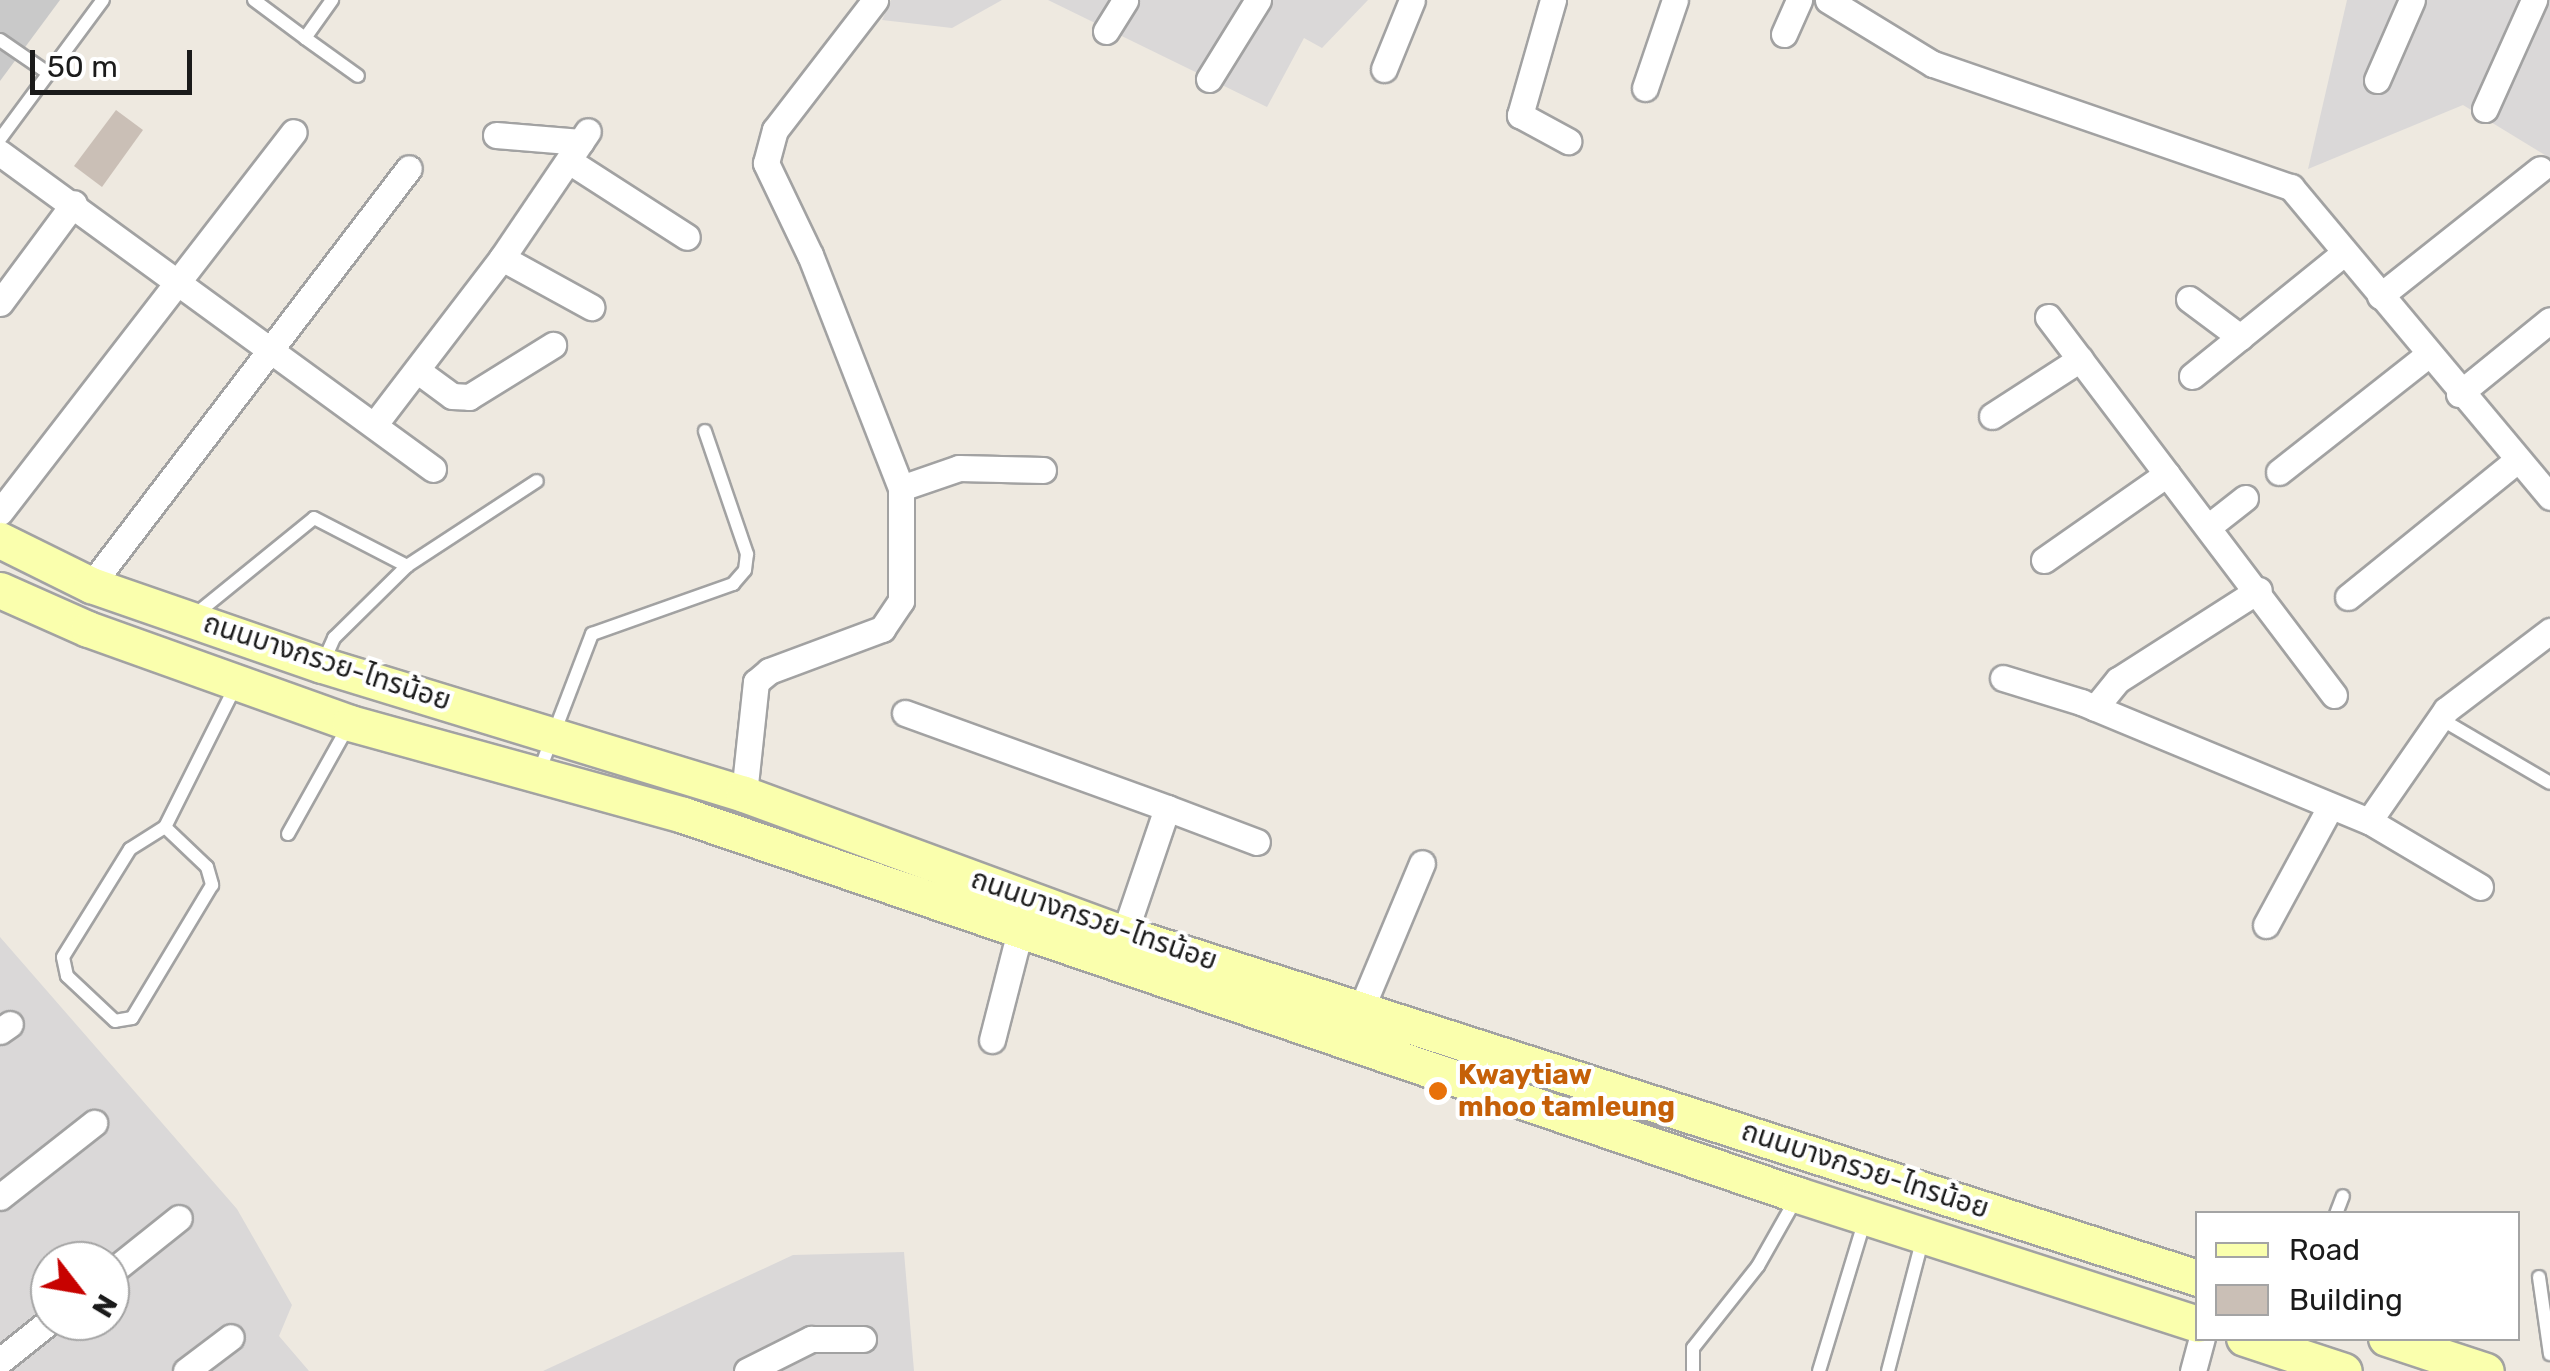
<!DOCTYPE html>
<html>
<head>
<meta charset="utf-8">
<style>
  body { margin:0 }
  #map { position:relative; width:2550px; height:1371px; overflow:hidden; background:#eee9e0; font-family:Rubik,"Noto Sans Thai",sans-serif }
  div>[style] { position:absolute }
  .residential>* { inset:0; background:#dad8d8 }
  .religious>* { inset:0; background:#c9c9c9 }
  .building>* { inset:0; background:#cabfb6 }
  .roads { filter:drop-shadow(2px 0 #a2a2a2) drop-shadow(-2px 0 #a2a2a2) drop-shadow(0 2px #a2a2a2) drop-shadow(0 -2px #a2a2a2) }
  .service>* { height:12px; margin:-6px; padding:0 6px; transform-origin:6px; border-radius:6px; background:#fff }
  .minor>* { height:25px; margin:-12.5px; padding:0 12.5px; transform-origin:12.5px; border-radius:12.5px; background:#fff }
  .secondary>* { height:35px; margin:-17.5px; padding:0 17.5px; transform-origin:17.5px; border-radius:17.5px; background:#faffad }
  .dots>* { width:28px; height:28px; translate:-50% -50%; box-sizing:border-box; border:5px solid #fff; border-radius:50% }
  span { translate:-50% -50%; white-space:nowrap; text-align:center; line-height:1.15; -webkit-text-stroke:8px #fff; paint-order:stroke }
  .street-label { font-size:28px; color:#1b1b1b }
  .food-label { font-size:28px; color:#c56008; font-weight:700 }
  .left { translate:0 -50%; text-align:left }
  .legend { position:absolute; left:2195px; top:1211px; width:325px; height:130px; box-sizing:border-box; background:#fff; border:2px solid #a4a4a4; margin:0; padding:12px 18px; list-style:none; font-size:30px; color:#1b1b1b }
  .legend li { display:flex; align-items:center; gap:20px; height:50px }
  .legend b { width:50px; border:2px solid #a4a4a4 }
  .north { position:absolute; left:30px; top:1241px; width:100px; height:100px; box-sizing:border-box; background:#fff; border:2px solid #a4a4a4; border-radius:50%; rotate:121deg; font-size:28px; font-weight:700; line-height:40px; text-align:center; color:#1b1b1b }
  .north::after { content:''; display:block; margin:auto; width:35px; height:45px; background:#c70200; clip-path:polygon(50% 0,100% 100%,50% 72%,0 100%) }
  .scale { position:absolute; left:30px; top:50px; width:162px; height:45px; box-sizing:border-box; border:5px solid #1b1b1b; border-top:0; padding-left:12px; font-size:30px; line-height:35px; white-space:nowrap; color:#1b1b1b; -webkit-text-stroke:8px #fff; paint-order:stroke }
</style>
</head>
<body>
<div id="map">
  <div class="residential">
    <div style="clip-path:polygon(891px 0,1002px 0,952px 28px,882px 20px)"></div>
    <div style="clip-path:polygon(1048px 0,1368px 0,1322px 48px,1304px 38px,1267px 107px)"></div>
    <div style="clip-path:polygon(2347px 0,2550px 0,2550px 158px,2463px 105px,2308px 169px)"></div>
    <div style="clip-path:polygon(evenodd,0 937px,237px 1209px,292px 1305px,279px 1336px,309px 1371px,0 1371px,0 937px,50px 1261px,110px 1261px,110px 1321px,50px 1321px,50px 1261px)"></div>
    <div style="clip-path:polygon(904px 1252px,914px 1371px,543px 1371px,793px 1255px)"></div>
  </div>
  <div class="religious">
    <div style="clip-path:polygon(0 0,60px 0,0 81px)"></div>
  </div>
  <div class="building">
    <div style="clip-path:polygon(116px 110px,143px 130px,102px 187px,74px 166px)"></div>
  </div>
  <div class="roads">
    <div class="service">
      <div style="left:254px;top:0;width:64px;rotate:36.7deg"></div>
      <div style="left:305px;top:38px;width:47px;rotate:-54.6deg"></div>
      <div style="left:305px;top:38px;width:65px;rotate:35.6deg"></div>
      <div style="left:0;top:40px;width:58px;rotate:34.5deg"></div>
      <div style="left:0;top:139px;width:173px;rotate:-53.5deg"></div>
      <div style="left:196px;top:614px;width:152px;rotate:-39.1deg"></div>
      <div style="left:314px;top:518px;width:105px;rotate:27.3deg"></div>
      <div style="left:322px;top:665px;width:30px;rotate:-66deg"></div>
      <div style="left:334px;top:638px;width:103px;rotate:-44.6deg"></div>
      <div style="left:407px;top:566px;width:155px;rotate:-33.2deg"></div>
      <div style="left:2441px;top:719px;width:126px;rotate:30.4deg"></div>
      <div style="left:539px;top:772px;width:148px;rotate:-69deg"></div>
      <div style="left:592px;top:634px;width:150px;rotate:-19.5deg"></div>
      <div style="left:733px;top:584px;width:18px;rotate:-49deg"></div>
      <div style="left:745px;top:570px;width:16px;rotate:-83deg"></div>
      <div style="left:747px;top:554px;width:130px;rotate:-108.9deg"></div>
      <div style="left:165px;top:827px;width:58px;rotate:43.6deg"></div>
      <div style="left:207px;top:867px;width:19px;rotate:74deg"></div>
      <div style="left:212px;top:885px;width:155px;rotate:121deg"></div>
      <div style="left:132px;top:1018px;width:17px;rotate:170deg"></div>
      <div style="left:115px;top:1021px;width:66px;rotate:-136.8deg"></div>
      <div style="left:67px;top:976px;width:19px;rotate:-102deg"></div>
      <div style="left:63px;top:957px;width:127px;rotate:-58.2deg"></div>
      <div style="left:130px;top:849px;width:41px;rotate:-32.2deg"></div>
      <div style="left:165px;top:827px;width:157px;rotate:-63.4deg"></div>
      <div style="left:288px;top:834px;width:125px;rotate:-60.8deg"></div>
      <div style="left:2336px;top:1214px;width:19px;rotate:-69deg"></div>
      <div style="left:2539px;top:1277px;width:78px;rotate:81.9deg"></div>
      <div style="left:1693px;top:1371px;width:23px;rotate:-90deg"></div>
      <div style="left:1693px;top:1348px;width:105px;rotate:-51.6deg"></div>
      <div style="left:1758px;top:1266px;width:79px;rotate:-60.5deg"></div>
      <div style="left:1819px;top:1371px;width:158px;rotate:-73.1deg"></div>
      <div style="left:1888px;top:1371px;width:138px;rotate:-75.3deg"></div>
    </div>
    <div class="minor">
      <div style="left:1553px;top:0;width:120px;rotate:106deg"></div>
      <div style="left:1520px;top:115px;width:55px;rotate:28.4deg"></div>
      <div style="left:1828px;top:0;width:123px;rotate:31.4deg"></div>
      <div style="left:1933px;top:64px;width:379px;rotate:19deg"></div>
      <div style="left:2291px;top:187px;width:404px;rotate:50.1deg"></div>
      <div style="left:1106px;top:31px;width:36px;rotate:-58deg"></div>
      <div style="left:1784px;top:34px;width:37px;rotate:-66deg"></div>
      <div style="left:1384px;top:69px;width:74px;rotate:-67.9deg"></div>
      <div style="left:1209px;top:79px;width:93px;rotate:-58.2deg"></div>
      <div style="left:2377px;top:80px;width:87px;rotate:-66.4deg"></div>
      <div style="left:1645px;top:88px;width:93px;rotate:-71.2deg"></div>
      <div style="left:2485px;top:109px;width:120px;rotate:-65.8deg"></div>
      <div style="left:496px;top:135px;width:85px;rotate:4.7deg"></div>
      <div style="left:0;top:153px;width:536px;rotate:36.12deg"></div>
      <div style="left:569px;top:161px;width:140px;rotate:32.8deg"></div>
      <div style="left:502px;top:258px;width:102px;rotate:28.8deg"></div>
      <div style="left:2380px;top:296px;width:204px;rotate:-38.4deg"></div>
      <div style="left:2189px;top:299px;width:64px;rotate:36.7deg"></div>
      <div style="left:0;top:303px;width:124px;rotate:-53.5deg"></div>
      <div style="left:2048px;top:317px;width:474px;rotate:52.9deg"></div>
      <div style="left:418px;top:371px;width:42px;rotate:36.3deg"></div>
      <div style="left:452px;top:396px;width:17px;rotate:3deg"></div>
      <div style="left:469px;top:397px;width:99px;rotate:-31.8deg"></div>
      <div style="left:2192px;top:376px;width:196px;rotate:-39deg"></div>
      <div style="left:2459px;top:394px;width:117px;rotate:-39.1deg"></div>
      <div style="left:1992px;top:416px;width:105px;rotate:-32.9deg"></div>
      <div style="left:375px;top:424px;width:209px;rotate:-52.6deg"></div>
      <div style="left:502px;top:258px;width:153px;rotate:-55.9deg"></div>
      <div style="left:2279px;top:472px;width:191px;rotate:-38.2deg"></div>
      <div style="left:901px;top:488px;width:61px;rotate:-19deg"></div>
      <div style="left:959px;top:468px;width:84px;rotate:1.4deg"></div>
      <div style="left:0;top:512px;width:480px;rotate:-52.3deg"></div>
      <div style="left:2208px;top:527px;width:47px;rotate:-38.1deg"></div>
      <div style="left:2044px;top:560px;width:150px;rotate:-35deg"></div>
      <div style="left:91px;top:585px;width:524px;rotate:-52.67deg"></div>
      <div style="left:2348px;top:597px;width:218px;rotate:-39deg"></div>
      <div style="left:2003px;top:678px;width:82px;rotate:17.1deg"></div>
      <div style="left:2081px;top:702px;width:312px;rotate:22.5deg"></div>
      <div style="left:2369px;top:821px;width:129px;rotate:30.7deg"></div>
      <div style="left:2095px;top:708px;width:36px;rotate:-51deg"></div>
      <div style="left:2118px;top:680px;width:167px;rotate:-32.6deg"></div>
      <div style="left:905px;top:713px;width:279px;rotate:19.9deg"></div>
      <div style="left:1167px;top:808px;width:133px;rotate:108.8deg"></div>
      <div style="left:744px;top:794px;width:113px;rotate:-83.9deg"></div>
      <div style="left:756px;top:682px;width:17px;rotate:-40deg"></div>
      <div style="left:769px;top:671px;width:121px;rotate:-20.4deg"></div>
      <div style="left:882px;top:629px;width:34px;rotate:-56deg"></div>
      <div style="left:901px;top:601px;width:113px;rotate:-90deg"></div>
      <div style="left:901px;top:488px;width:250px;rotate:-111.3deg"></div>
      <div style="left:810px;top:255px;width:102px;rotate:-115.6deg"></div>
      <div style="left:766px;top:163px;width:34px;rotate:-75deg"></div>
      <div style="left:775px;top:130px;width:164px;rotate:-52.4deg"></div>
      <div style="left:1167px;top:808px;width:96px;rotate:20.7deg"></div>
      <div style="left:2369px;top:821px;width:135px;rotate:-55.3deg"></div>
      <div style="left:2446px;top:710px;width:131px;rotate:-37.2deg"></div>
      <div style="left:2266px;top:925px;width:134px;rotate:-61.5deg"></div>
      <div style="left:1361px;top:1009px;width:158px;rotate:-67.3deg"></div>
      <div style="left:0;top:1031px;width:12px;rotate:-35deg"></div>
      <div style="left:992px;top:1040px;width:113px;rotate:-75.6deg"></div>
      <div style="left:0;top:1197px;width:120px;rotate:-38.2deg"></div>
      <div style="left:110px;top:1273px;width:88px;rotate:-38.6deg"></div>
      <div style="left:0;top:1361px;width:64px;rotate:-38.7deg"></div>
      <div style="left:186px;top:1371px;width:56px;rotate:-37.1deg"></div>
      <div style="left:747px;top:1371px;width:72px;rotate:-26.6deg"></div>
      <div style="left:811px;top:1339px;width:52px"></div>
      <div style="left:2193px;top:1371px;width:34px;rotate:-75deg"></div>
    </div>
    <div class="secondary">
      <div style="left:0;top:540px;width:102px;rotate:26.3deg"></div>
      <div style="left:91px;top:585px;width:244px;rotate:19.1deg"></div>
      <div style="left:322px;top:665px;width:441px;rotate:17deg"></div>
      <div style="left:744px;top:794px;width:405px;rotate:20.2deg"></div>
      <div style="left:1124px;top:934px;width:1128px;rotate:17.76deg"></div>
      <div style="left:0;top:590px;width:96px;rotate:23.9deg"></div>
      <div style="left:88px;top:629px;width:278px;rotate:19.7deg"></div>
      <div style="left:350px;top:723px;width:345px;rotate:15.4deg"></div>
      <div style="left:683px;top:815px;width:1178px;rotate:18.82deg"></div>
      <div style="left:1798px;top:1195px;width:420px;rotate:17.9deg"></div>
      <div style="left:2244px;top:1338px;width:105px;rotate:18.3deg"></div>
      <div style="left:2386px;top:1338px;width:105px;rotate:18.3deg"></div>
    </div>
  </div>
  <div class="dots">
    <div style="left:1438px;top:1091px;background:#e8710a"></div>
  </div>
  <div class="street-label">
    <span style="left:327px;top:662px;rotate:18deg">ถนนบางกรวย-ไทรน้อย</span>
    <span style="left:1094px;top:920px;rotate:19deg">ถนนบางกรวย-ไทรน้อย</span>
    <span style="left:1865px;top:1170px;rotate:18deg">ถนนบางกรวย-ไทรน้อย</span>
  </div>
  <div class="food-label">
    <span class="left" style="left:1458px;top:1091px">Kwaytiaw<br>mhoo tamleung</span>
  </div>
  <ul class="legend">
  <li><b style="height:12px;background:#faffad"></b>Road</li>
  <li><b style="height:28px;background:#cabfb6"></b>Building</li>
  </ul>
  <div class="north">N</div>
  <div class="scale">50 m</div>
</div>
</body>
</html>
